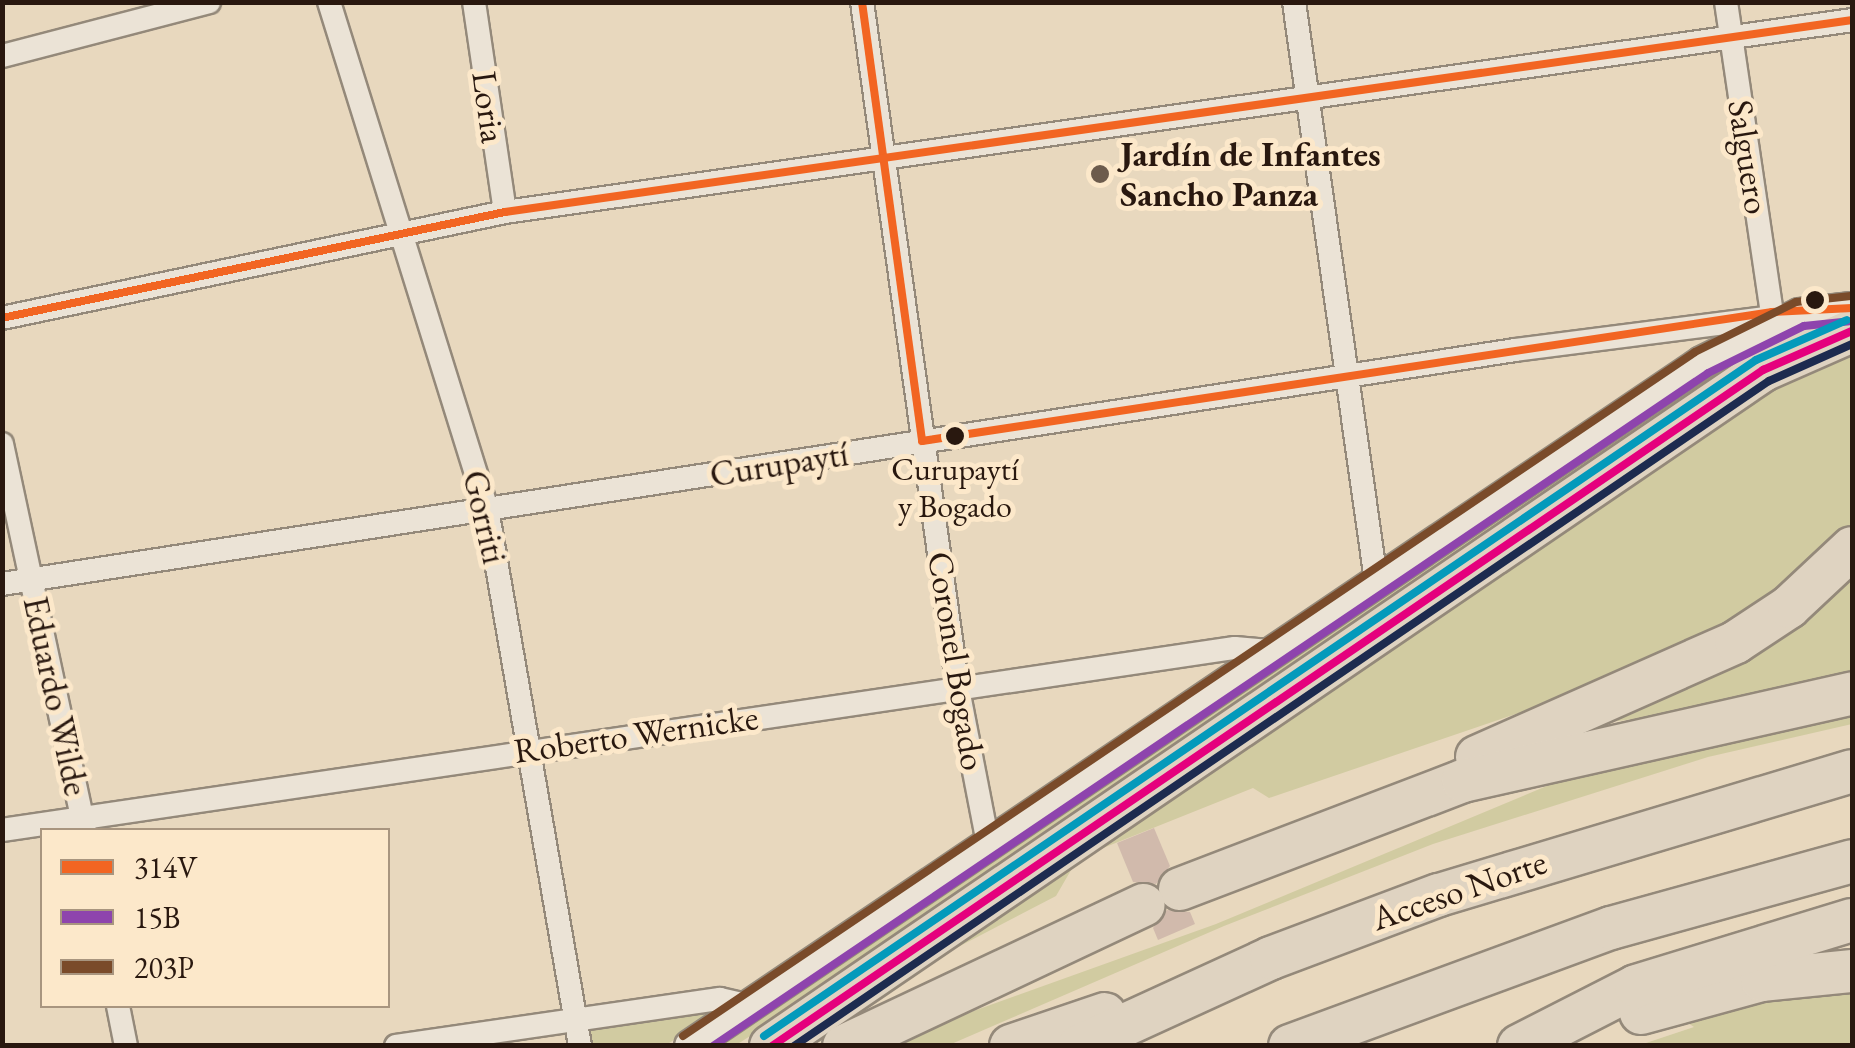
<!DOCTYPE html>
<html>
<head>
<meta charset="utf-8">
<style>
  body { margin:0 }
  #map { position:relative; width:1855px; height:1048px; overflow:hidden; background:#e8d8be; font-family:"EB Garamond",serif }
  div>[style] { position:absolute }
  .green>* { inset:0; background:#d1cba1 }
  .building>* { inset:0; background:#d1baac }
  .roads { filter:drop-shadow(2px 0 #94897a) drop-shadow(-2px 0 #94897a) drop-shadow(0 2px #94897a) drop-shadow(0 -2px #94897a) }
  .minor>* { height:22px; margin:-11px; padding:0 11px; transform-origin:11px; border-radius:11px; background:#ebe3d6 }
  .tertiary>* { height:30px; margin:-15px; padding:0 15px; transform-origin:15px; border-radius:15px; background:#ebe3d6 }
  .motorway>* { height:42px; margin:-21px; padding:0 21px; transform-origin:21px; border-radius:21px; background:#dfd3c1 }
  .bus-1>* { height:8px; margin:-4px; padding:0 4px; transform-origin:4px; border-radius:4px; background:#f26522 }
  .bus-2>* { height:8px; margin:-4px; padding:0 4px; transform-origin:4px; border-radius:4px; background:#8e44ad }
  .bus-3>* { height:8px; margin:-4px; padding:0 4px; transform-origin:4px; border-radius:4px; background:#7a4b2a }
  .bus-4>* { height:8px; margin:-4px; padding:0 4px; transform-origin:4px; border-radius:4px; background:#e5007d }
  .bus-5>* { height:8px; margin:-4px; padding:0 4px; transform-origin:4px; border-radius:4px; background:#1d2b4f }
  .bus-6>* { height:8px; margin:-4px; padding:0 4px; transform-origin:4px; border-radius:4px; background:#049abb }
  .dots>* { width:28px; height:28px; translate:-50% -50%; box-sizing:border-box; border:5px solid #fce8ca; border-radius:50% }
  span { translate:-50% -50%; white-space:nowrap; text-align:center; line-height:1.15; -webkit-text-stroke:10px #fce8ca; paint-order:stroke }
  .bus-label { font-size:32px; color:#29180f }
  .street-label { font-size:35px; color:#29180f }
  .poi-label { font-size:35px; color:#29180f; font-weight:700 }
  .left { translate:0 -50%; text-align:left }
  .frame { position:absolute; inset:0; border:5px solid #29180f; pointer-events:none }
  .legend { position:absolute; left:40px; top:828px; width:350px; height:180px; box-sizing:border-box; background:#fce8ca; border:2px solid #a8957f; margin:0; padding:12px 18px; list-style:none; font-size:30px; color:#29180f }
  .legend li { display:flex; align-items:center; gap:20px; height:50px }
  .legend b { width:50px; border:2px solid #a8957f }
</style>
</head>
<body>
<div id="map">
  <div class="green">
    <div style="clip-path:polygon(1795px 331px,801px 1004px,736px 1045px,716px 1046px,1576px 457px,1759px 344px)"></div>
    <div style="clip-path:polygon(1852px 344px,1852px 526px,1782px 596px,1657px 666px,1269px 798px,1253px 788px,1078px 858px,1056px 896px,935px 959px,1005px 905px,1764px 384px,1808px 358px)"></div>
    <div style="clip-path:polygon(1852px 561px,1852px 679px,1743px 705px,1618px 721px,1610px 709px)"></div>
    <div style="clip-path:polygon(1852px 706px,1852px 724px,1708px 757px,1433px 844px,1224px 926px,949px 1045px,876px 1046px,1216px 924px,1633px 750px)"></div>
    <div style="clip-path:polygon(1852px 982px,1852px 1045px,1637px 1046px,1694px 1027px,1679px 1017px)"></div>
    <div style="clip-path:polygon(715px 1013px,666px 1045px,591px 1045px,588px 1025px)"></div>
  </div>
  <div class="building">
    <div style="clip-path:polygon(1154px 828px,1170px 866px,1156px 884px,1133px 882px,1117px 843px)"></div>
    <div style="clip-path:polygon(1167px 910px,1190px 912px,1195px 924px,1158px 940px,1153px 928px)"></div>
  </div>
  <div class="roads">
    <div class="minor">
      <div style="left:329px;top:2px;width:531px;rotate:72.69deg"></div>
      <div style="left:487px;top:509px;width:545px;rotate:80.17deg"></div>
      <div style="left:474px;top:2px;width:212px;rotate:81.6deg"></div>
      <div style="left:862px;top:2px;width:694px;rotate:82.05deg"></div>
      <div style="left:958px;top:689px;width:158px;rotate:79deg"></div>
      <div style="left:1294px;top:2px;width:584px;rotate:81.93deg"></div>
      <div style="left:1726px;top:2px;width:313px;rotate:81.6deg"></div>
      <div style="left:2px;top:56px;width:214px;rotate:-14.6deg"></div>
      <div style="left:2px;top:318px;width:514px;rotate:-11.9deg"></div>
      <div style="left:505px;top:212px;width:1361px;rotate:-8.11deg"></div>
      <div style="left:2px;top:444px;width:395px;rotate:77.9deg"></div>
      <div style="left:2px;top:584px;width:1531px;rotate:-8.79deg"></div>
      <div style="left:1515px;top:350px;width:283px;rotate:-7.3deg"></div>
      <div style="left:2px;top:830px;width:1246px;rotate:-8.4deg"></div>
      <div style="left:1235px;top:648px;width:34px;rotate:5deg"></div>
      <div style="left:118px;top:1006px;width:41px;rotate:78.7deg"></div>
      <div style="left:396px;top:1046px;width:327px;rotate:-8.3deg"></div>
      <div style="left:720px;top:999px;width:31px;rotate:13deg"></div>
    </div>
    <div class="tertiary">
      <div style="left:690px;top:1046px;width:1221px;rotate:-34.05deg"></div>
      <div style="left:1702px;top:362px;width:109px;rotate:-26.1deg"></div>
      <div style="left:1800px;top:314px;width:52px;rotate:-6.6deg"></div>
    </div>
    <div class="motorway">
      <div style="left:1477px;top:757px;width:283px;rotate:-23.9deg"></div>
      <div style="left:1736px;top:642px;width:64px;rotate:-33.4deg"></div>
      <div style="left:1789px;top:607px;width:86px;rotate:-43.1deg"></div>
      <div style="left:1180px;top:889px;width:303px;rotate:-20.9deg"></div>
      <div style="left:1463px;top:781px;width:399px;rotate:-12.7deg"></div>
      <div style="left:1641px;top:1013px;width:125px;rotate:-15.3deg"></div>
      <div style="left:1762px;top:980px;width:90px;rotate:-5.7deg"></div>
      <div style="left:771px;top:1046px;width:1200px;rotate:-34.27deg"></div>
      <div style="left:1763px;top:370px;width:97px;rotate:-23.7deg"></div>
      <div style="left:844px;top:1046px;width:331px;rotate:-25.2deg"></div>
      <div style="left:1011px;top:1046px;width:99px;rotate:-18.8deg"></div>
      <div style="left:1079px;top:1046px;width:211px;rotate:-24.6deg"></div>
      <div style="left:1271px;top:958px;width:179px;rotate:-20.6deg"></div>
      <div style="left:1439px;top:895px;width:431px;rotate:-16.7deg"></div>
      <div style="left:1290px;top:1046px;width:342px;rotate:-20.2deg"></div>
      <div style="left:1611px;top:928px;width:250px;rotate:-15.5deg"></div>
      <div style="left:1519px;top:1046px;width:131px;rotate:-27.1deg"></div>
      <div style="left:1636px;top:986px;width:226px;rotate:-17deg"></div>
    </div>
  </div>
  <div class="bus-1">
    <div style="left:862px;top:2px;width:443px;rotate:82.2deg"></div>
    <div style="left:922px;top:441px;width:860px;rotate:-8.63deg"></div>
    <div style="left:1772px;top:312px;width:80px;rotate:-2.9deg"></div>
    <div style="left:2px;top:318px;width:514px;rotate:-11.9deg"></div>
    <div style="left:505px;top:212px;width:1361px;rotate:-8.11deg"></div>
  </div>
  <div class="bus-2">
    <div style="left:713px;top:1046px;width:1201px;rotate:-34.07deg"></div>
    <div style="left:1708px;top:373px;width:107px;rotate:-26.1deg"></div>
    <div style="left:1804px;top:326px;width:48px;rotate:-5.9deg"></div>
  </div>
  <div class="bus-3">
    <div style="left:683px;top:1036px;width:1221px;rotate:-34.05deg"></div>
    <div style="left:1695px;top:352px;width:113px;rotate:-26.3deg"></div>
    <div style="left:1796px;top:302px;width:55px;rotate:-6.2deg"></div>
  </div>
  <div class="bus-4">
    <div style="left:772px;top:1046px;width:1200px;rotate:-34.3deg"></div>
    <div style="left:1763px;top:370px;width:97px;rotate:-23.7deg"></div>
  </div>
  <div class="bus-5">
    <div style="left:794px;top:1046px;width:1180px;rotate:-34.3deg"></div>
    <div style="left:1769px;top:381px;width:91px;rotate:-24deg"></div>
  </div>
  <div class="bus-6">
    <div style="left:764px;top:1036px;width:1200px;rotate:-34.27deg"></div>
    <div style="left:1756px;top:360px;width:99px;rotate:-23.7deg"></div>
  </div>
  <div class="dots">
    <div style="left:1100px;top:174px;background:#6c5b4c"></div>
    <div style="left:1815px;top:300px;background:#29180f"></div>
    <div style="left:955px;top:436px;background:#29180f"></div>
  </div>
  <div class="bus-label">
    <span style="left:955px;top:488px">Curupaytí<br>y Bogado</span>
  </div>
  <div class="street-label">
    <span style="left:489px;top:107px;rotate:82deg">Loria</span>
    <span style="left:1749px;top:157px;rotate:81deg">Salguero</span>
    <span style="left:779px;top:464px;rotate:-9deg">Curupaytí</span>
    <span style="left:485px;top:517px;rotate:77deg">Gorriti</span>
    <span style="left:957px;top:661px;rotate:81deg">Coronel Bogado</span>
    <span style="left:56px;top:696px;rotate:78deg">Eduardo Wilde</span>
    <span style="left:636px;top:734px;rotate:-8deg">Roberto Wernicke</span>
    <span style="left:1459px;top:890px;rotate:-19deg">Acceso Norte</span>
  </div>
  <div class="poi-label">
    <span class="left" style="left:1120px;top:174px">Jardín de Infantes<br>Sancho Panza</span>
  </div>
  <div class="frame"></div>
  <ul class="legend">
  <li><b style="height:12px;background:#f26522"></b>314V</li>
  <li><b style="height:12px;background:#8e44ad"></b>15B</li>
  <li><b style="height:12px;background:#7a4b2a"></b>203P</li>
  </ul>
</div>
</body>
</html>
